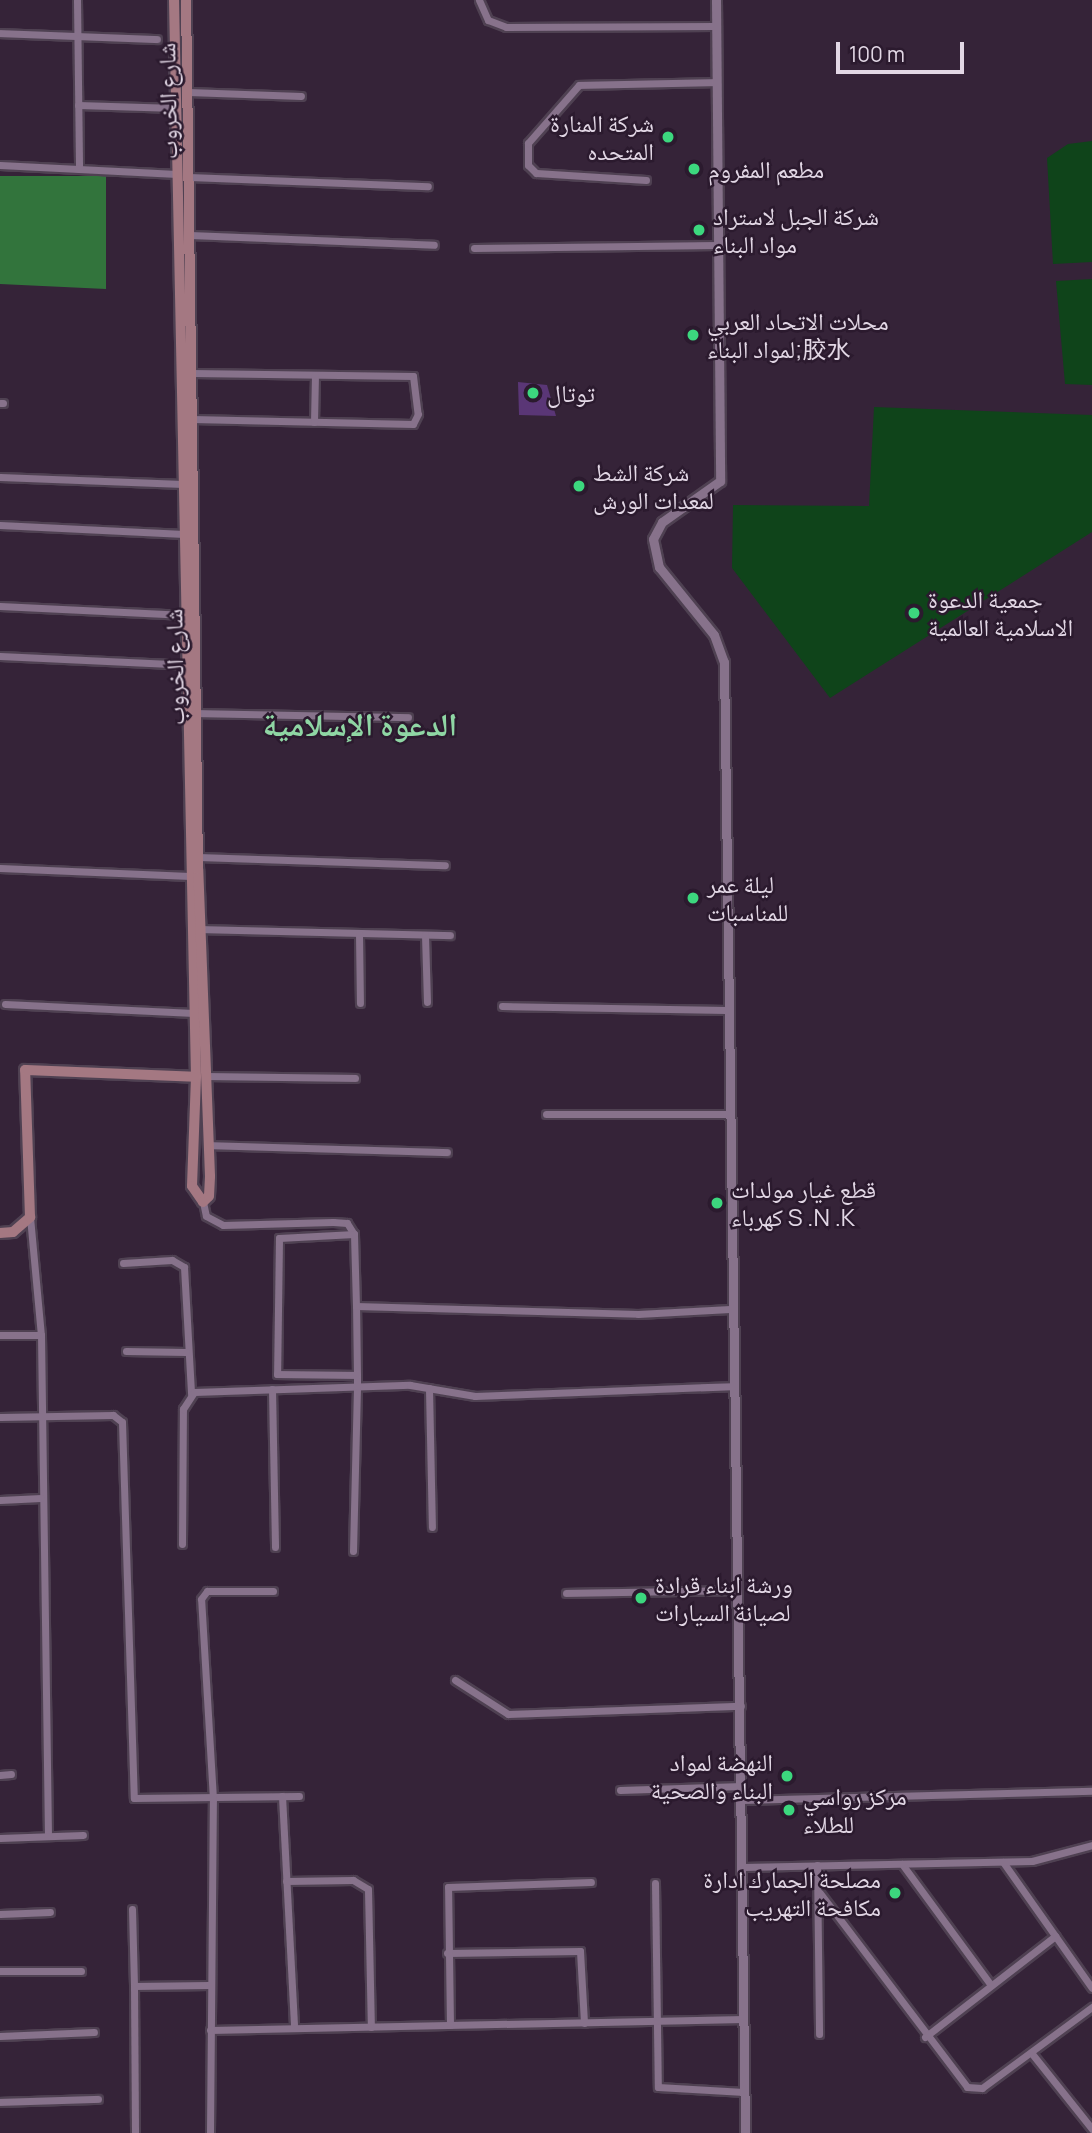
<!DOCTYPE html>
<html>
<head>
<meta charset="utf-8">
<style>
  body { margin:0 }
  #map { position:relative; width:1092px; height:2133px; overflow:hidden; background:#352338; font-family:Manrope,"Noto Naskh Arabic","Noto Sans SC",sans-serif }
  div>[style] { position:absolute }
  .green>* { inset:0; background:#0f441a }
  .forest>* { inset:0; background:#32743c }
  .building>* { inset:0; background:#5a3676 }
  .roads { filter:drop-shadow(2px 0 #4f4152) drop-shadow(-2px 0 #4f4152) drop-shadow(0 2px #4f4152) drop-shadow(0 -2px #4f4152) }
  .minor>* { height:7px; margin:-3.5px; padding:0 3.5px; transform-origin:3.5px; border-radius:3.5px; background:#87728b }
  .tertiary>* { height:9px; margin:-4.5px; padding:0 4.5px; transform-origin:4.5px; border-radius:4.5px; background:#87728b }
  .secondary>* { height:10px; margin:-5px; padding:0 5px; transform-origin:5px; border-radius:5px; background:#a47882 }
  .dots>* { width:19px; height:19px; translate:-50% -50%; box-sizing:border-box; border:4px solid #2b1a2e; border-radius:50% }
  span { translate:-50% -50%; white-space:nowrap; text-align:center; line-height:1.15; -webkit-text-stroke:5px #2b1a2e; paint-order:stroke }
  .street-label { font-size:24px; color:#e2d7e5 }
  .poi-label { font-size:24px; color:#e2d7e5 }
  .right { translate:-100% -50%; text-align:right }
  .left { translate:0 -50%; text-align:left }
  .district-label { font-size:32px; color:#8fd6a4; font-weight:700 }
  .scale { position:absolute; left:836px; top:42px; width:128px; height:32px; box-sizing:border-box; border:4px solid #e2d7e5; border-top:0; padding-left:9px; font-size:21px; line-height:24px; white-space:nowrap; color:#e2d7e5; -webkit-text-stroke:5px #2b1a2e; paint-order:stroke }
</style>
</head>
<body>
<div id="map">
  <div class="green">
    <div style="clip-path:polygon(1092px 141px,1092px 262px,1053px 264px,1047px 158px,1068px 144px)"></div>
    <div style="clip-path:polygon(1092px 279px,1092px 385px,1065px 384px,1056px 281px)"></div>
    <div style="clip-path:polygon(874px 407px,1092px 415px,1092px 532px,830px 698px,732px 568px,733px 505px,869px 506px)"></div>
  </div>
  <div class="forest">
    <div style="clip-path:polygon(0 176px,106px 176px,106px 289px,0 284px)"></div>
  </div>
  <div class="building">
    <div style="clip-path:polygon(518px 382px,547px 385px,556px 416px,519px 415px)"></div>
  </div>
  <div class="roads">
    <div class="minor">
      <div style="left:77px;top:0;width:169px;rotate:89.3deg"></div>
      <div style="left:479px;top:0;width:22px;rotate:66deg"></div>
      <div style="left:488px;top:20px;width:19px;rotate:21deg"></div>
      <div style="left:506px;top:27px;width:210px;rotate:-0.3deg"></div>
      <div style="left:0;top:33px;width:157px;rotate:2.2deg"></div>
      <div style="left:188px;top:92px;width:113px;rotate:2deg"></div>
      <div style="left:78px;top:105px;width:98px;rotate:1.8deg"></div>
      <div style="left:0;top:165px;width:177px;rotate:2.9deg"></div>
      <div style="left:189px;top:177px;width:239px;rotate:2.2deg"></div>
      <div style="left:646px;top:180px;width:110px;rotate:-176.4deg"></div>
      <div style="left:536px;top:173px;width:11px;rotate:-135deg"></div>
      <div style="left:528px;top:165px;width:22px;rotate:-90deg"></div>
      <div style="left:528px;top:143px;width:77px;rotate:-48.7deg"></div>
      <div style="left:579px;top:85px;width:138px;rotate:-1.2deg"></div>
      <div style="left:190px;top:235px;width:244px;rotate:2.3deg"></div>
      <div style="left:474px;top:248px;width:244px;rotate:-0.7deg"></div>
      <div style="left:192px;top:373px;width:221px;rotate:0.8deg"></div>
      <div style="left:413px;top:376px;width:38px;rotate:83deg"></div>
      <div style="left:418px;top:414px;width:11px;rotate:117deg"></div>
      <div style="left:413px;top:424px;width:221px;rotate:-178.7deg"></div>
      <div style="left:0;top:403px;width:3px"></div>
      <div style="left:314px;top:422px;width:47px;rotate:-88.8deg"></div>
      <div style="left:0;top:477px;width:183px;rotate:2.2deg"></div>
      <div style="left:0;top:525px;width:184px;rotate:2.8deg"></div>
      <div style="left:0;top:606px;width:186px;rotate:2.8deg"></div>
      <div style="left:0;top:656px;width:192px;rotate:2.7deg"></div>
      <div style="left:196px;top:713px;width:212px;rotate:1.1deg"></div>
      <div style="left:198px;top:857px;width:247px;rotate:1.9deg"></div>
      <div style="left:0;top:868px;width:190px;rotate:2.4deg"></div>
      <div style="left:201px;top:929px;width:249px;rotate:1.4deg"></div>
      <div style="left:359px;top:934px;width:69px;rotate:89.2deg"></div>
      <div style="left:425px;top:935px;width:67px;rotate:88.3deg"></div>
      <div style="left:5px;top:1004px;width:189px;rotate:2.7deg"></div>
      <div style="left:502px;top:1006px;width:224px;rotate:1deg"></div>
      <div style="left:208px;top:1076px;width:147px;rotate:0.8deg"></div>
      <div style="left:546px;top:1114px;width:182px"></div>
      <div style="left:208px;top:1145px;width:239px;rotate:1.7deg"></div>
      <div style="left:203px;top:1202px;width:14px;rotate:78deg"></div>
      <div style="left:206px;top:1216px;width:19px;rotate:28deg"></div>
      <div style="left:223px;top:1225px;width:110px;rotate:-1.6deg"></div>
      <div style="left:333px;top:1222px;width:14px;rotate:4deg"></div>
      <div style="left:347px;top:1223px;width:13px;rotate:58deg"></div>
      <div style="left:30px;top:1217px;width:119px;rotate:84.7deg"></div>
      <div style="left:41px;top:1335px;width:501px;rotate:89.2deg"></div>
      <div style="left:123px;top:1263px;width:49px;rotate:-3.5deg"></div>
      <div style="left:172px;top:1260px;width:14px;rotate:30deg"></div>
      <div style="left:184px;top:1267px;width:127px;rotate:86.8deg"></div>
      <div style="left:356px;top:1306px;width:282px;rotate:1.6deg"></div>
      <div style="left:638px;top:1314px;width:92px;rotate:-3.1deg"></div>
      <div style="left:0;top:1335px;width:41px"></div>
      <div style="left:126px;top:1351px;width:60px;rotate:1deg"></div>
      <div style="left:429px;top:1388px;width:139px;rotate:88.8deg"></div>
      <div style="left:272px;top:1389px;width:158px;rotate:88.9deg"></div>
      <div style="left:0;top:1417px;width:113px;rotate:-1deg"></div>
      <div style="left:113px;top:1415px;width:11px;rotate:38deg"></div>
      <div style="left:122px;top:1422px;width:376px;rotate:88.2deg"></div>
      <div style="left:134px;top:1798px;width:165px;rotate:-0.7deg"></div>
      <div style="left:0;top:1500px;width:41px;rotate:-2.8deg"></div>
      <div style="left:182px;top:1544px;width:135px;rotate:-89.6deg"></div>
      <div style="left:183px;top:1409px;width:20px;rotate:-57deg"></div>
      <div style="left:194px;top:1392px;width:216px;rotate:-1.9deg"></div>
      <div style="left:410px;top:1385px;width:66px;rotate:9.6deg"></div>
      <div style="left:475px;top:1396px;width:257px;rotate:-2.2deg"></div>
      <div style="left:353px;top:1551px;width:165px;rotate:-88.6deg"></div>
      <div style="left:357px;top:1386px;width:11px;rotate:-90deg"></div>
      <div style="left:357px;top:1375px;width:69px;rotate:-90.8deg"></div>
      <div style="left:356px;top:1306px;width:72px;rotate:-91.6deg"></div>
      <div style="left:354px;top:1234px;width:75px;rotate:176.9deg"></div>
      <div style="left:279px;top:1238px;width:136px;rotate:90.8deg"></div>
      <div style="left:277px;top:1374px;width:80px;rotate:0.7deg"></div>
      <div style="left:566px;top:1593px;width:172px;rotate:-1deg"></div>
      <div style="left:455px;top:1680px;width:63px;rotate:32.7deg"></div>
      <div style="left:508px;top:1714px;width:233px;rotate:-2deg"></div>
      <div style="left:0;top:1775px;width:11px;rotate:-5deg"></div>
      <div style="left:620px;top:1790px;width:122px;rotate:-1.9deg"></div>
      <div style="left:282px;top:1796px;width:232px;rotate:87deg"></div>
      <div style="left:742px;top:1800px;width:350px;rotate:-1.5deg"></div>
      <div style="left:0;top:1838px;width:83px;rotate:-2.1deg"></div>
      <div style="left:1003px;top:1862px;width:154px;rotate:54.8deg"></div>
      <div style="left:902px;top:1864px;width:150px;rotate:53.7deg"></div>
      <div style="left:817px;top:1865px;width:169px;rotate:89.3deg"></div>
      <div style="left:743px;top:1867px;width:289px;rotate:-1.2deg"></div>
      <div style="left:1032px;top:1861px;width:62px;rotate:-14.9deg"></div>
      <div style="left:286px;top:1881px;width:67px;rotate:-0.9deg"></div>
      <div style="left:353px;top:1880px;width:17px;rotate:31deg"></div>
      <div style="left:368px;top:1889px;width:138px;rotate:88.8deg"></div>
      <div style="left:655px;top:1883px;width:204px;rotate:89.2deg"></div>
      <div style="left:658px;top:2087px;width:86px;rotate:3.3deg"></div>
      <div style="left:820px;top:1893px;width:243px;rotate:52.8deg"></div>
      <div style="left:967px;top:2087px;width:15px;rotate:4deg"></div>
      <div style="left:982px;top:2088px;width:137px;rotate:-36.4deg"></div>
      <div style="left:132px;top:1909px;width:77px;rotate:88.5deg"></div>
      <div style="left:134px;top:1986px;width:75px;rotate:-0.8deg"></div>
      <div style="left:0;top:1914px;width:50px;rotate:-2.3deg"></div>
      <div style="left:447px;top:1953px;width:133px;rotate:-0.9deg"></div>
      <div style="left:580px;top:1951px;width:72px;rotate:86.8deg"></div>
      <div style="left:0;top:1971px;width:81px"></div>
      <div style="left:134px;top:1986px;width:147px;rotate:89.6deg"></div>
      <div style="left:450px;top:2025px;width:138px;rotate:-90.8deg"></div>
      <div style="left:448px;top:1887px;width:143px;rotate:-2deg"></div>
      <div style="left:210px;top:2030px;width:534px;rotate:-1.18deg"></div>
      <div style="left:0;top:2036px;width:94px;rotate:-2.4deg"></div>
      <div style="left:925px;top:2037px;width:165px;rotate:-37.8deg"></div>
      <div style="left:1033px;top:2055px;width:95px;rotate:51.4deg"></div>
      <div style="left:0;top:2102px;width:98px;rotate:-1.8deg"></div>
      <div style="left:210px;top:2133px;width:334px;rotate:-89.5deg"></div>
      <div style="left:213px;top:1799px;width:200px;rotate:-93.4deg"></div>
      <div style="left:201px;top:1599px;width:10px;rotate:-53deg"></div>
      <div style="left:207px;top:1591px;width:66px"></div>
    </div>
    <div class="tertiary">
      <div style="left:716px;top:0;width:481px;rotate:89.5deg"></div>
      <div style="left:720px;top:481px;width:71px;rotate:144.7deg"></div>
      <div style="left:662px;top:522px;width:19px;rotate:118deg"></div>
      <div style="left:653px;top:539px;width:29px;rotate:78deg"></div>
      <div style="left:659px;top:567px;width:87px;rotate:51deg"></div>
      <div style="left:714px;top:635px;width:29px;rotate:70deg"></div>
      <div style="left:724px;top:662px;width:1471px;rotate:89.18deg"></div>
    </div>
    <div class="secondary">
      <div style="left:174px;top:0;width:1077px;rotate:88.83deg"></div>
      <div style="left:196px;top:1077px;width:109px;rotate:92.1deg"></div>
      <div style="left:192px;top:1186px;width:19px;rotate:55deg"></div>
      <div style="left:203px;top:1202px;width:8px;rotate:-45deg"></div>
      <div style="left:209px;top:1196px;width:20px;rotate:-87deg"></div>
      <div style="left:210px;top:1176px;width:307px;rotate:-92.2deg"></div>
      <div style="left:198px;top:869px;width:869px;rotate:-90.79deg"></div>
      <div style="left:0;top:1233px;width:13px;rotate:-4deg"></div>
      <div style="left:13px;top:1232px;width:23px;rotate:-41deg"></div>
      <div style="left:30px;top:1217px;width:147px;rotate:-91.9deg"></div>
      <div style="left:25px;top:1070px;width:171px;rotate:2.3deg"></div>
    </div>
  </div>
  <div class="dots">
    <div style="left:668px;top:137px;background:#3cd77e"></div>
    <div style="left:694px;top:169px;background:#3cd77e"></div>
    <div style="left:699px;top:230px;background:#3cd77e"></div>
    <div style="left:693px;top:335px;background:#3cd77e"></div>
    <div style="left:533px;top:393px;background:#3cd77e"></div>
    <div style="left:579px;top:486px;background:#3cd77e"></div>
    <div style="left:914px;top:613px;background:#3cd77e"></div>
    <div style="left:693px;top:898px;background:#3cd77e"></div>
    <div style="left:717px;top:1203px;background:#3cd77e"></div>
    <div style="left:641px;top:1598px;background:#3cd77e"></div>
    <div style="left:787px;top:1776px;background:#3cd77e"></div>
    <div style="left:789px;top:1810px;background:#3cd77e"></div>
    <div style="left:895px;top:1893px;background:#3cd77e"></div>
  </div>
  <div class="street-label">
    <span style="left:167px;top:101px;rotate:-91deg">شارع الخروب</span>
    <span style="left:174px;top:667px;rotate:-91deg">شارع الخروب</span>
  </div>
  <div class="poi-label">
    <span class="right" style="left:654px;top:137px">شركة المنارة<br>المتحده</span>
    <span class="left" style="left:708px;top:169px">مطعم المفروم</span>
    <span class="left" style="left:713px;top:230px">شركة الجبل لاستراد<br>مواد البناء</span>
    <span class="left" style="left:707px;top:335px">محلات الاتحاد العربي<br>لمواد البناء;胶水</span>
    <span class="left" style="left:547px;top:393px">توتال</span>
    <span class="left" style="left:593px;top:486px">شركة الشط<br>لمعدات الورش</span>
    <span class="left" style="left:928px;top:613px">جمعية الدعوة<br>الاسلامية العالمية</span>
    <span class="left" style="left:707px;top:898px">ليلة عمر<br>للمناسبات</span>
    <span class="left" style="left:731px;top:1203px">قطع غيار مولدات<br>كهرباء S .N .K</span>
    <span class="left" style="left:655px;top:1598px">ورشة ابناء قرادة<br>لصيانة السيارات</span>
    <span class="right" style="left:773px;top:1776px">النهضة لمواد<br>البناء والصحية</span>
    <span class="left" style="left:803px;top:1810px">مركز رواسي<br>للطلاء</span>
    <span class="right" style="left:881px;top:1893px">مصلحة الجمارك ادارة<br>مكافحة التهريب</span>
  </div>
  <div class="district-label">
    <span style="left:360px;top:724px">الدعوة الإسلامية</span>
  </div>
  <div class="scale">100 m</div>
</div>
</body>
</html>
